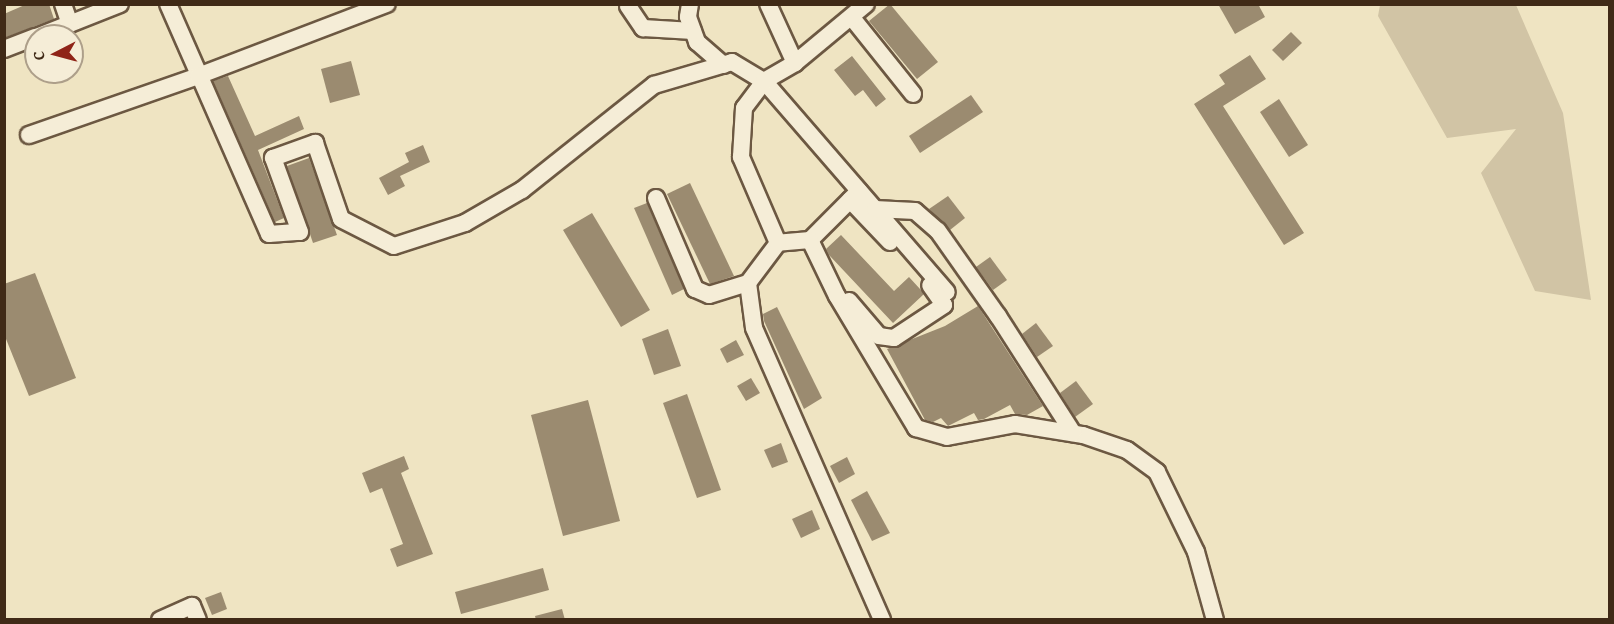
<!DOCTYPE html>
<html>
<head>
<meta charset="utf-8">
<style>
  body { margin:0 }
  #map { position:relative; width:1614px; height:624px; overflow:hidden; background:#efe4c2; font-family:"Gentium Book Plus",serif }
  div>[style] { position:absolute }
  .green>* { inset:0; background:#d1c4a5 }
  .building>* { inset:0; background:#9b8b70 }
  .roads { filter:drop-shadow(2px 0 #6c5842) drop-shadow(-2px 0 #6c5842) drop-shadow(0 2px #6c5842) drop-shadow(0 -2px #6c5842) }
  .minor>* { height:16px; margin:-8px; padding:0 8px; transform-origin:8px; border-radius:8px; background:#f5edd7 }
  span { translate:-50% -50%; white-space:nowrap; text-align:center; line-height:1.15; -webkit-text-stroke:5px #f5edd7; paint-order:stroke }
  .frame { position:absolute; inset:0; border:6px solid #402a17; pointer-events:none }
  .north { position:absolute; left:24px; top:24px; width:60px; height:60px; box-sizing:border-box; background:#f5edd7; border:2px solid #ad9f8a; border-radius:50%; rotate:264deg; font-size:16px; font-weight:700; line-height:24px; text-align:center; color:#402a17 }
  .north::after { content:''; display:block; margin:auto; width:21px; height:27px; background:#8f2418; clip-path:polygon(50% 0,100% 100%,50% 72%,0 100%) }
</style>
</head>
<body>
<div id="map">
  <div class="green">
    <div style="clip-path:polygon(1380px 5px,1516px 5px,1563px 113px,1591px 300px,1535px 291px,1481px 173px,1516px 129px,1447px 138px,1378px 16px)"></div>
  </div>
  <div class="building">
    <div style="clip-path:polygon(27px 4px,49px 4px,54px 19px,4px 38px,4px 14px)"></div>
    <div style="clip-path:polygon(890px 4px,938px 62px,917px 79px,869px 21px)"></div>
    <div style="clip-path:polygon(1218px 4px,1258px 4px,1265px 17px,1235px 34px)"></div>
    <div style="clip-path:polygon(1291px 32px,1302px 43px,1283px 61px,1272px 50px)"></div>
    <div style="clip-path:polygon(1250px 55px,1266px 79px,1223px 106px,1304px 233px,1284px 245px,1194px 104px,1225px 84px,1219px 75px)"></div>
    <div style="clip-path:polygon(852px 56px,886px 99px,876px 107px,863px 90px,855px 96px,834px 70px)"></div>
    <div style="clip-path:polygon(351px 61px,360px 95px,330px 103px,321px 69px)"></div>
    <div style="clip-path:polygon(228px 76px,255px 136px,299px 116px,304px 129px,258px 150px,284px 218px,275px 222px,213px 81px)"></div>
    <div style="clip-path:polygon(971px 95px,983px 112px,920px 153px,909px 136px)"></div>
    <div style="clip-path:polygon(1279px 99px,1308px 145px,1289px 157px,1260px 112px)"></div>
    <div style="clip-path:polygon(423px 145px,430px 162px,400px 176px,405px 186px,388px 195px,379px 178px,409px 162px,405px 153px)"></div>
    <div style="clip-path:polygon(309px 158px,337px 235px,313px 243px,287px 166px)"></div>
    <div style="clip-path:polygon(690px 183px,734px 276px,710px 284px,667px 194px)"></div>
    <div style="clip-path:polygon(948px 196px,965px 218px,950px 230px,929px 209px)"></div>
    <div style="clip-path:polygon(647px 203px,684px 289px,672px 295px,634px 208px)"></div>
    <div style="clip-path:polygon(592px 213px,650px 310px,621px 327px,563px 230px)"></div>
    <div style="clip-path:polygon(841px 235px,894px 291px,909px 277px,920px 289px,924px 294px,893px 323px,829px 255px,826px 249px)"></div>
    <div style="clip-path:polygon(990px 257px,1007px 280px,993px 290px,976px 267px)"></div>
    <div style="clip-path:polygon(35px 273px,76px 378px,29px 396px,4px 334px,4px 284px)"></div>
    <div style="clip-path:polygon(978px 306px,1043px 406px,1027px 415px,1015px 414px,1010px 405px,984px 419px,978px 420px,974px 413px,948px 426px,941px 418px,933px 422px,925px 420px,887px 349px,945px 326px)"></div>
    <div style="clip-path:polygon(777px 307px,822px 398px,804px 409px,764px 321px,763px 314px)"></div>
    <div style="clip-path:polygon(1036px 323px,1053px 346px,1037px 357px,1022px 334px)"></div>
    <div style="clip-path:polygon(668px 329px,681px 366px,654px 375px,642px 339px)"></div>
    <div style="clip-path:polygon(736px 340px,744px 355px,727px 363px,720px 349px)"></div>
    <div style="clip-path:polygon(751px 378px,760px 393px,746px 401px,737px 386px)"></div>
    <div style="clip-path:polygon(1076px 381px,1093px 404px,1075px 417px,1060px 393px)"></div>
    <div style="clip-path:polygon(687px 394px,721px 490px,697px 498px,663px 403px)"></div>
    <div style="clip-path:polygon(588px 400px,620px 521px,563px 536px,531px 415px)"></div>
    <div style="clip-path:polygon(781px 443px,788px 462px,772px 468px,764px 450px)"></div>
    <div style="clip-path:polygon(404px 456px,409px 469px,401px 473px,433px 554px,397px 567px,390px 549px,403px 544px,382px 488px,370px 493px,362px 473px)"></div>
    <div style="clip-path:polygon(847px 457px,855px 474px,839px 483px,830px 466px)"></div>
    <div style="clip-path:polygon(867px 491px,890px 533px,872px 541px,851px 500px)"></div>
    <div style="clip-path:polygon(812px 510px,820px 529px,801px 538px,792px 519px)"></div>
    <div style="clip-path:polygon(543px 568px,549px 590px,461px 614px,455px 592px)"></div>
    <div style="clip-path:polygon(221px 592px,227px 609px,212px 615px,205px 598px)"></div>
    <div style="clip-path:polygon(562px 609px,565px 620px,536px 620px,535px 616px)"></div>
  </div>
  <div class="roads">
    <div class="minor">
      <div style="left:63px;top:4px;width:21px;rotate:71deg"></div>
      <div style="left:168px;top:4px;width:251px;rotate:66.3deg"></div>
      <div style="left:269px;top:234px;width:31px;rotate:-4deg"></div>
      <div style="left:300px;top:232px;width:79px;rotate:-110deg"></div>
      <div style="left:273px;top:158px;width:45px;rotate:-19.7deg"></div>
      <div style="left:315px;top:143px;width:80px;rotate:71.1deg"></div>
      <div style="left:341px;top:219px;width:59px;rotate:27deg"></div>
      <div style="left:394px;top:246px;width:75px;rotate:-17.9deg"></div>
      <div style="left:465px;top:223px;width:66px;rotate:-30.1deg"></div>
      <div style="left:522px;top:190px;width:169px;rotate:-38.5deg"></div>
      <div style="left:654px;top:85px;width:81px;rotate:-16.4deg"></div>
      <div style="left:732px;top:62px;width:37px;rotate:31deg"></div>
      <div style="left:764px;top:81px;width:279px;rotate:49.1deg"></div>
      <div style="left:690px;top:4px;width:13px;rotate:99deg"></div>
      <div style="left:688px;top:17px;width:27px;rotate:70deg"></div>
      <div style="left:697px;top:42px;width:35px;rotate:41deg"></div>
      <div style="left:768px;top:4px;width:65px;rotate:65.4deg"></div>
      <div style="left:628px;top:6px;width:27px;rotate:56deg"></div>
      <div style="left:643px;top:28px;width:50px;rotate:3.4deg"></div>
      <div style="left:853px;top:19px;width:96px;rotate:51.3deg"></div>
      <div style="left:39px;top:36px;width:87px;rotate:-21.6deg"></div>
      <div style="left:4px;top:49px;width:34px;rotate:-21deg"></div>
      <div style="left:29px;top:135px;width:179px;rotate:-19.2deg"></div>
      <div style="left:198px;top:76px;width:202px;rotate:-20.9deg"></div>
      <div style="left:859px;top:191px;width:69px;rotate:135deg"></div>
      <div style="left:810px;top:240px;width:62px;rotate:64.3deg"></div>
      <div style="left:837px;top:296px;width:154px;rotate:59.1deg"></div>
      <div style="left:916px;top:428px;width:32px;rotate:16deg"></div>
      <div style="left:947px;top:437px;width:69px;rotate:-10.8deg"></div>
      <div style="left:1015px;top:424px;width:69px;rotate:9.2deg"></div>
      <div style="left:1083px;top:435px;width:46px;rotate:18.8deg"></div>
      <div style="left:1127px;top:450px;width:37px;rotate:36deg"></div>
      <div style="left:1157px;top:472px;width:89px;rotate:64deg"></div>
      <div style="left:1196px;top:552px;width:71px;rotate:74.4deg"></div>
      <div style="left:656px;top:198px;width:99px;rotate:66.8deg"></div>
      <div style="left:695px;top:289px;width:15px;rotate:23deg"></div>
      <div style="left:709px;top:295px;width:41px;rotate:-17.1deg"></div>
      <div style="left:850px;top:200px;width:58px;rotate:46.4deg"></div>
      <div style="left:875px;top:209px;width:40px;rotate:2.9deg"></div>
      <div style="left:915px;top:211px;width:30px;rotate:41deg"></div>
      <div style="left:938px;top:231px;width:104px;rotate:54.8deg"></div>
      <div style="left:998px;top:316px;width:139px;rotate:57.3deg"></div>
      <div style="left:810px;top:240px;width:32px;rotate:175deg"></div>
      <div style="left:778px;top:243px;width:50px;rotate:126.9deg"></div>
      <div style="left:748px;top:283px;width:45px;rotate:82.4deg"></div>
      <div style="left:754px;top:328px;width:319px;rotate:66.3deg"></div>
      <div style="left:778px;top:243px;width:94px;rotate:-113.3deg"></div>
      <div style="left:741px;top:157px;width:49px;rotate:-86.5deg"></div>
      <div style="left:744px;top:108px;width:34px;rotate:-53deg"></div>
      <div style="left:764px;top:81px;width:36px;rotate:-30deg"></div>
      <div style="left:795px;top:63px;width:92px;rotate:-39.7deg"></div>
      <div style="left:849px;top:301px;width:46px;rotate:49.4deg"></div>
      <div style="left:879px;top:336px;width:15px;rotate:8deg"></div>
      <div style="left:894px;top:338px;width:60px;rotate:-33.4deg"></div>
      <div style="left:944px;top:305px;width:24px;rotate:-125deg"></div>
      <div style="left:160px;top:620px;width:35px;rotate:-24deg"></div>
      <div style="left:192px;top:606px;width:15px;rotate:67deg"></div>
    </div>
  </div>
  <div class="frame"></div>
  <div class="north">С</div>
</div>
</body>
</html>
